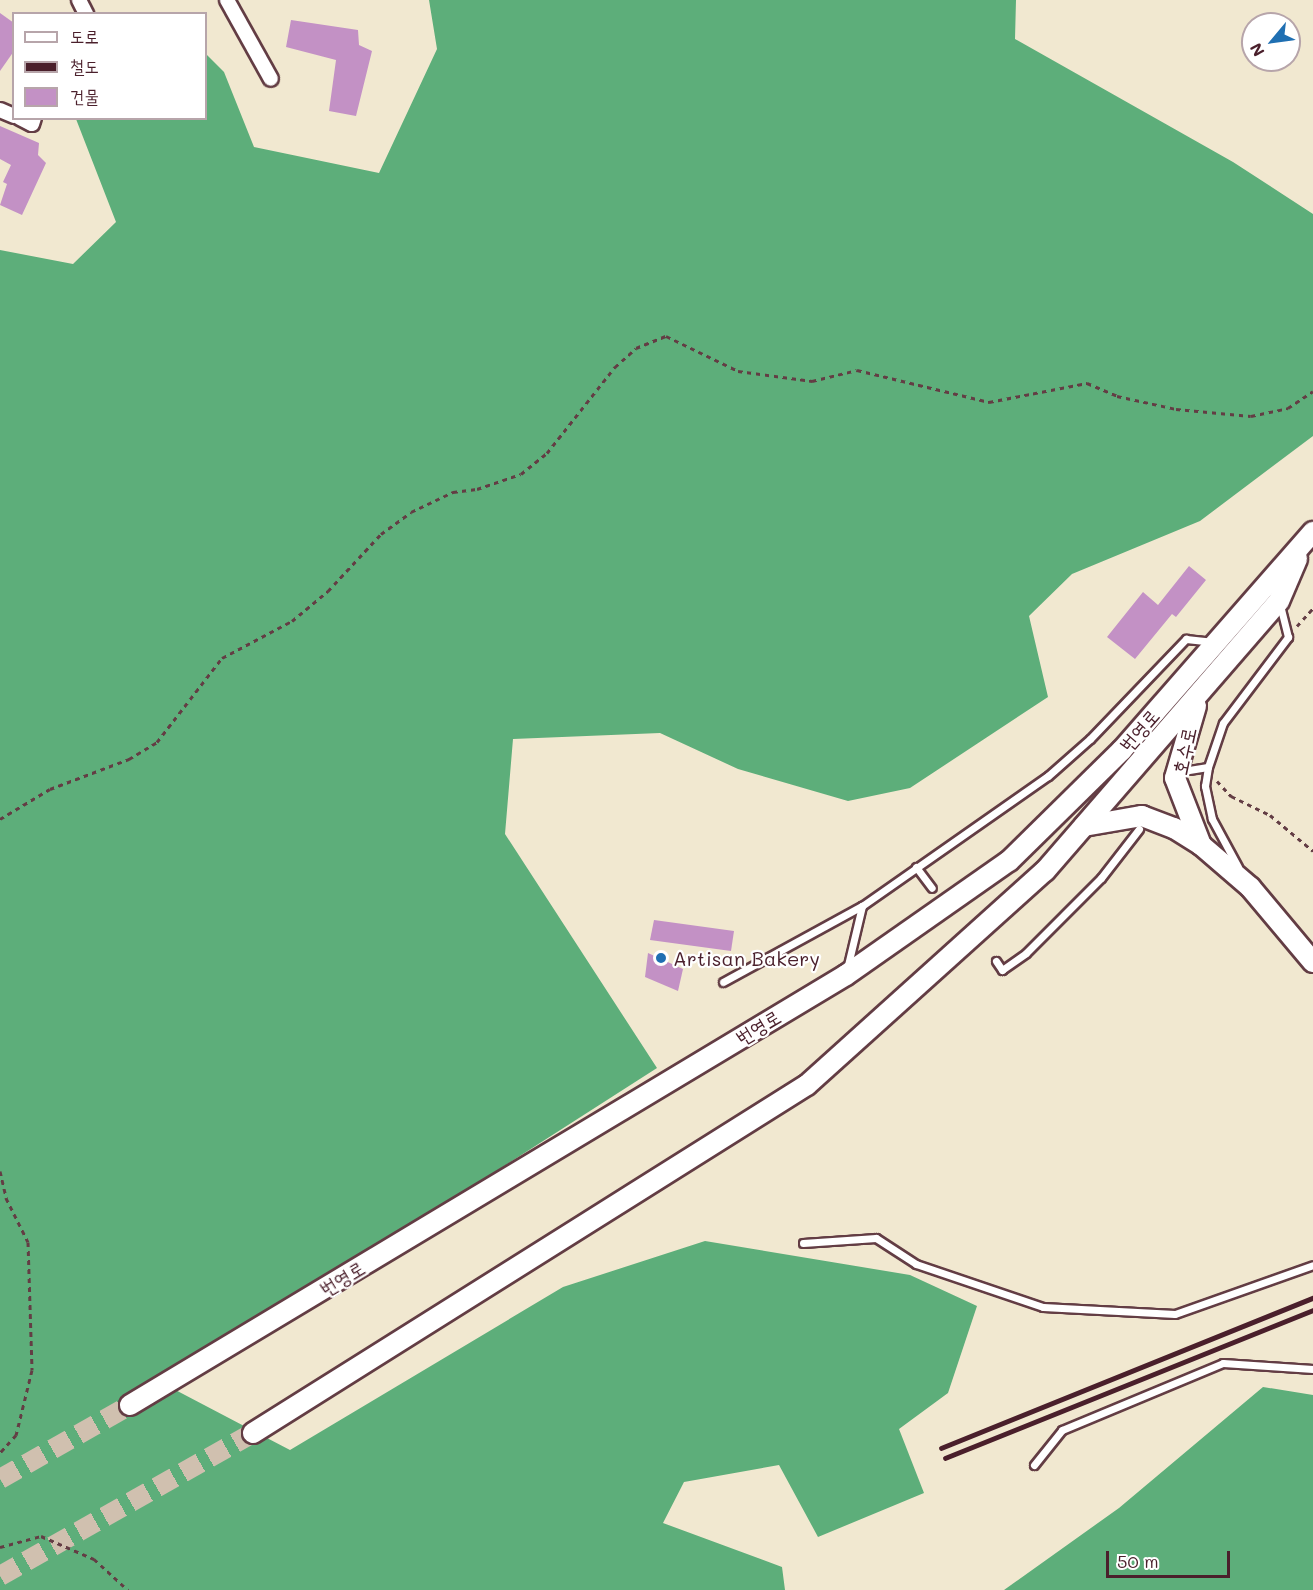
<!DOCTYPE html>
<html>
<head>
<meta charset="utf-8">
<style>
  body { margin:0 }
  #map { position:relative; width:1313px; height:1590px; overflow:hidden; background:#f1e8d0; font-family:Mali,"Poor Story",sans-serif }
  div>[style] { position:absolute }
  .forest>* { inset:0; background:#5dae7a }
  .building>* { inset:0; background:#c391c5 }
  .secondary-tunnel>* { height:20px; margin-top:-10px; transform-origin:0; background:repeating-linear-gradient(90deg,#d0c0af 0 20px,transparent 0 30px) }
  .path>* { height:3px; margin-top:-1.5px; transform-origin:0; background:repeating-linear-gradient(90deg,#633d44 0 4.5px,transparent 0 9px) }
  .roads { filter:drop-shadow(2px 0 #633d44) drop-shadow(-2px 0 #633d44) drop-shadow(0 2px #633d44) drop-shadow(0 -2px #633d44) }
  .lane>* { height:7px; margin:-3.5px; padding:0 3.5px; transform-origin:3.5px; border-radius:3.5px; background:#fff }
  .street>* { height:14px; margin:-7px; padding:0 7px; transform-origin:7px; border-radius:7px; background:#fff }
  .secondary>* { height:20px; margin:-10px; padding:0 10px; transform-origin:10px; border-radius:10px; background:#fff }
  .rail>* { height:4.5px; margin:-2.25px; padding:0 2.25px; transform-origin:2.25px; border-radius:2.25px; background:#4a1f2b }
  .dots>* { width:16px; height:16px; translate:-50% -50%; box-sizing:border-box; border:3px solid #fff; border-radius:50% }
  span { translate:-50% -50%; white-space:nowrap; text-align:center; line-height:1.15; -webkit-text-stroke:4.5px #fff; paint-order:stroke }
  .street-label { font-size:20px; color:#4a1f2b }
  .poi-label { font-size:20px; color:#4a1f2b }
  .left { translate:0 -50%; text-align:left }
  .legend { position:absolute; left:12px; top:12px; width:195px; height:108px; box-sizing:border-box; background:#fff; border:2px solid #b7a5aa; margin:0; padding:8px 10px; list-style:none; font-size:18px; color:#4a1f2b }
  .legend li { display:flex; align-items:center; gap:12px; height:30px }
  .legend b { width:30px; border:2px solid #b7a5aa }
  .north { position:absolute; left:1241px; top:12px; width:60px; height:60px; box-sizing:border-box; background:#fff; border:2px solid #b7a5aa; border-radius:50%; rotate:241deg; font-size:16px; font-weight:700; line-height:24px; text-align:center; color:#4a1f2b }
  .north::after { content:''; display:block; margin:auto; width:21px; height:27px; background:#1f6fb2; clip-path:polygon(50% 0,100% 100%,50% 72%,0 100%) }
  .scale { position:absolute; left:1106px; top:1551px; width:124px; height:27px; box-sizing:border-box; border:3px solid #4a1f2b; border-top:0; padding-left:8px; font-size:18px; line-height:21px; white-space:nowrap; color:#4a1f2b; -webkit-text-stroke:4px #fff; paint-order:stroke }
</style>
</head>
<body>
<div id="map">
  <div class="forest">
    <div style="clip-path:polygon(429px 0,1016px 0,1015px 39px,1233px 162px,1313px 214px,1313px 436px,1200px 521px,1072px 574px,1029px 616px,1048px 697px,910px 788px,848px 801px,738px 769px,660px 733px,513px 739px,505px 834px,657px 1068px,164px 1384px,290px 1450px,563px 1287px,705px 1241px,910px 1275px,977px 1306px,948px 1393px,899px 1429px,924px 1493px,818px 1537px,779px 1465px,684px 1482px,663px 1523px,782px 1567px,785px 1590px,0 1590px,0 250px,73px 264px,116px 222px,76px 119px,206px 118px,206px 54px,224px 72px,254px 147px,379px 173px,437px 49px)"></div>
    <div style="clip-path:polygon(1263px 1387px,1313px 1395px,1313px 1590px,1004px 1590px,1119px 1508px)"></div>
  </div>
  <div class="building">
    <div style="clip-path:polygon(0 13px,14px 23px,14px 51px,0 71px)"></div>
    <div style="clip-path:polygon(291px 20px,358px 30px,359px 45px,372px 51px,356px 116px,329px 111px,336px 60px,286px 47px)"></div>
    <div style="clip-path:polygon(0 126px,39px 143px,38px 155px,46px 163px,22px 215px,0 205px,7px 184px,3px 182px,11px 165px,0 159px)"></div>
    <div style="clip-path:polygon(1189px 566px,1206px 580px,1176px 617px,1172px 614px,1135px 659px,1107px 637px,1143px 592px,1158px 605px)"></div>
    <div style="clip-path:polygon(654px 920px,734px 931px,731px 951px,650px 940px)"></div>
    <div style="clip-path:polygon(648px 953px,683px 969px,678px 991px,645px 977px)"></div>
  </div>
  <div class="secondary-tunnel">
    <div style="left:0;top:1479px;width:150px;rotate:-29.6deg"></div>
    <div style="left:0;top:1576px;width:291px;rotate:-29.5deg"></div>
  </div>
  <div class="path">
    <div style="left:1297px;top:626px;width:24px;rotate:-48deg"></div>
    <div style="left:1217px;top:781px;width:21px;rotate:47deg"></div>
    <div style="left:1231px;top:796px;width:43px;rotate:26deg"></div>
    <div style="left:1270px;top:815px;width:56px;rotate:39.9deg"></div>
    <div style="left:0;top:819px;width:58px;rotate:-31deg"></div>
    <div style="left:50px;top:789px;width:85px;rotate:-20.8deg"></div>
    <div style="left:129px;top:759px;width:33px;rotate:-31deg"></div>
    <div style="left:157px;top:742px;width:106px;rotate:-52.3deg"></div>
    <div style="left:222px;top:658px;width:79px;rotate:-27.9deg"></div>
    <div style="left:292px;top:621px;width:47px;rotate:-39.8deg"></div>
    <div style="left:328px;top:591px;width:78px;rotate:-47.1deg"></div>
    <div style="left:381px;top:534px;width:37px;rotate:-36deg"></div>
    <div style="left:411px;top:512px;width:47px;rotate:-25.5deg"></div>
    <div style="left:453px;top:492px;width:24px;rotate:-7deg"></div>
    <div style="left:477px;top:489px;width:46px;rotate:-18.8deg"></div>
    <div style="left:521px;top:474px;width:33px;rotate:-39deg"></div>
    <div style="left:547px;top:453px;width:110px;rotate:-51.7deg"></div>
    <div style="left:615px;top:367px;width:28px;rotate:-42deg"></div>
    <div style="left:636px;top:348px;width:32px;rotate:-22deg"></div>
    <div style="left:666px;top:336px;width:80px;rotate:25.9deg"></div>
    <div style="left:738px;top:371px;width:75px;rotate:7.7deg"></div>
    <div style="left:812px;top:381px;width:46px;rotate:-13.7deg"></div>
    <div style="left:857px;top:370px;width:136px;rotate:13.6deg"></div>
    <div style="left:989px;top:402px;width:100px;rotate:-11deg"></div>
    <div style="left:1087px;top:383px;width:33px;rotate:23deg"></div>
    <div style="left:1117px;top:396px;width:60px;rotate:12.4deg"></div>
    <div style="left:1176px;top:409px;width:75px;rotate:5.3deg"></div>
    <div style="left:1251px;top:416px;width:38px;rotate:-12deg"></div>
    <div style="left:1288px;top:408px;width:30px;rotate:-34deg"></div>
    <div style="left:0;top:1171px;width:28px;rotate:77deg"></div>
    <div style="left:6px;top:1198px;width:49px;rotate:63.4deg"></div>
    <div style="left:28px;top:1242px;width:128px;rotate:88.2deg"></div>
    <div style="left:32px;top:1370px;width:67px;rotate:103.8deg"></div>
    <div style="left:16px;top:1435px;width:24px;rotate:132deg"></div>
    <div style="left:0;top:1547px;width:42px;rotate:-15deg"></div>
    <div style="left:41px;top:1536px;width:58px;rotate:23.5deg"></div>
    <div style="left:94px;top:1559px;width:46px;rotate:42.4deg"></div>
  </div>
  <div class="roads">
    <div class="lane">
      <div style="left:1189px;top:770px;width:19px;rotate:-9deg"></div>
      <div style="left:916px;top:867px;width:26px;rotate:53deg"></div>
      <div style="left:1238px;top:867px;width:55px;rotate:-118.4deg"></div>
      <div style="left:1212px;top:819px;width:34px;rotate:-102deg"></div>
      <div style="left:1205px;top:786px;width:19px;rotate:-81deg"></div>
      <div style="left:1208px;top:767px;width:46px;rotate:-71.2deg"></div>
      <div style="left:1223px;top:723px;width:108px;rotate:-52.9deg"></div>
      <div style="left:1288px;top:637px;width:33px;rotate:-104deg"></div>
      <div style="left:996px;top:961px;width:11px;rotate:56deg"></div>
      <div style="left:1002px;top:970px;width:29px;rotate:-35deg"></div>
      <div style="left:1026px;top:953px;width:106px;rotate:-45deg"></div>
      <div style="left:1101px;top:878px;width:62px;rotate:-52.2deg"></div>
      <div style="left:847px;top:969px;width:65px;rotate:-76.6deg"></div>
      <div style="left:862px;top:906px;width:227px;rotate:-35deg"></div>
      <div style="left:1048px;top:776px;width:56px;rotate:-41.4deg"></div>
      <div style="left:1090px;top:739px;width:139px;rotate:-46.2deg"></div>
      <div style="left:1186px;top:639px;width:28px;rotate:6deg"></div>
      <div style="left:723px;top:982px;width:158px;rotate:-28.7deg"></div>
      <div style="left:803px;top:1243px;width:73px;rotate:-3.9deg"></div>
      <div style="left:876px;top:1238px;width:48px;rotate:33deg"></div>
      <div style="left:916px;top:1264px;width:134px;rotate:18.7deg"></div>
      <div style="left:1043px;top:1307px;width:132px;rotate:3deg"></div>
      <div style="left:1175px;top:1314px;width:146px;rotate:-19.5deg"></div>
      <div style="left:1034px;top:1465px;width:45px;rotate:-51.3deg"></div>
      <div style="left:1062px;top:1430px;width:174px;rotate:-22.6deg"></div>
      <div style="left:1223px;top:1363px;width:90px;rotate:3.8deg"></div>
    </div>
    <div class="street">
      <div style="left:79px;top:0;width:16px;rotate:63deg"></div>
      <div style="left:227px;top:0;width:90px;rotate:60.9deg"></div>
      <div style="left:0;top:110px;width:15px;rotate:23deg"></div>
      <div style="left:20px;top:118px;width:13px;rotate:27deg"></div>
      <div style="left:32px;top:124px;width:6px;rotate:-72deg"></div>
    </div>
    <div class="secondary">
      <div style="left:1196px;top:706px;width:75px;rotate:106.3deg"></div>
      <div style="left:1175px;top:778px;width:72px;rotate:68.8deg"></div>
      <div style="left:1084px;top:826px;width:59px;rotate:-9.8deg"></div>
      <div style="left:1142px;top:816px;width:34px;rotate:21deg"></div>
      <div style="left:1174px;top:828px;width:32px;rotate:32deg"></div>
      <div style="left:1201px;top:845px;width:65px;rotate:40.6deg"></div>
      <div style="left:1250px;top:887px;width:98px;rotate:50deg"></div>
      <div style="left:130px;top:1405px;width:835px;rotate:-30.99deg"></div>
      <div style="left:846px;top:975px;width:199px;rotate:-35deg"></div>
      <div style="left:1009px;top:861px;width:158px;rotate:-44.5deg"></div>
      <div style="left:1122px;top:750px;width:290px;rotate:-48.8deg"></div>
      <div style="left:253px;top:1433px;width:654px;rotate:-32.14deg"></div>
      <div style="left:807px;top:1085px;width:320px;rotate:-42deg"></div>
      <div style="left:1045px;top:871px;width:357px;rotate:-49.1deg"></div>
      <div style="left:1279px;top:601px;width:46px;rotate:-66.8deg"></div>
    </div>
  </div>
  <div class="rail">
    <div style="left:941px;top:1448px;width:401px;rotate:-22deg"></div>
    <div style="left:945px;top:1458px;width:397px;rotate:-21.9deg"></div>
  </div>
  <div class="dots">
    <div style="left:661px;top:958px;background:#1f6fb2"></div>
  </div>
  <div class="street-label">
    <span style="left:1139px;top:730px;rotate:-49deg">번영로</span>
    <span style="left:1184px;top:751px;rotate:-78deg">호수로</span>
    <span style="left:758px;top:1027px;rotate:-31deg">번영로</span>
    <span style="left:342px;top:1278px;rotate:-31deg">번영로</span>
  </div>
  <div class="poi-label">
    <span class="left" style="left:673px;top:958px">Artisan Bakery</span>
  </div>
  <ul class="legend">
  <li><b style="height:8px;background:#fff"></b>도로</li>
  <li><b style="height:8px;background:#4a1f2b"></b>철도</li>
  <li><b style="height:16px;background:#c391c5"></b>건물</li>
  </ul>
  <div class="north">N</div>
  <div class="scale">50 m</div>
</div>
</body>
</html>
